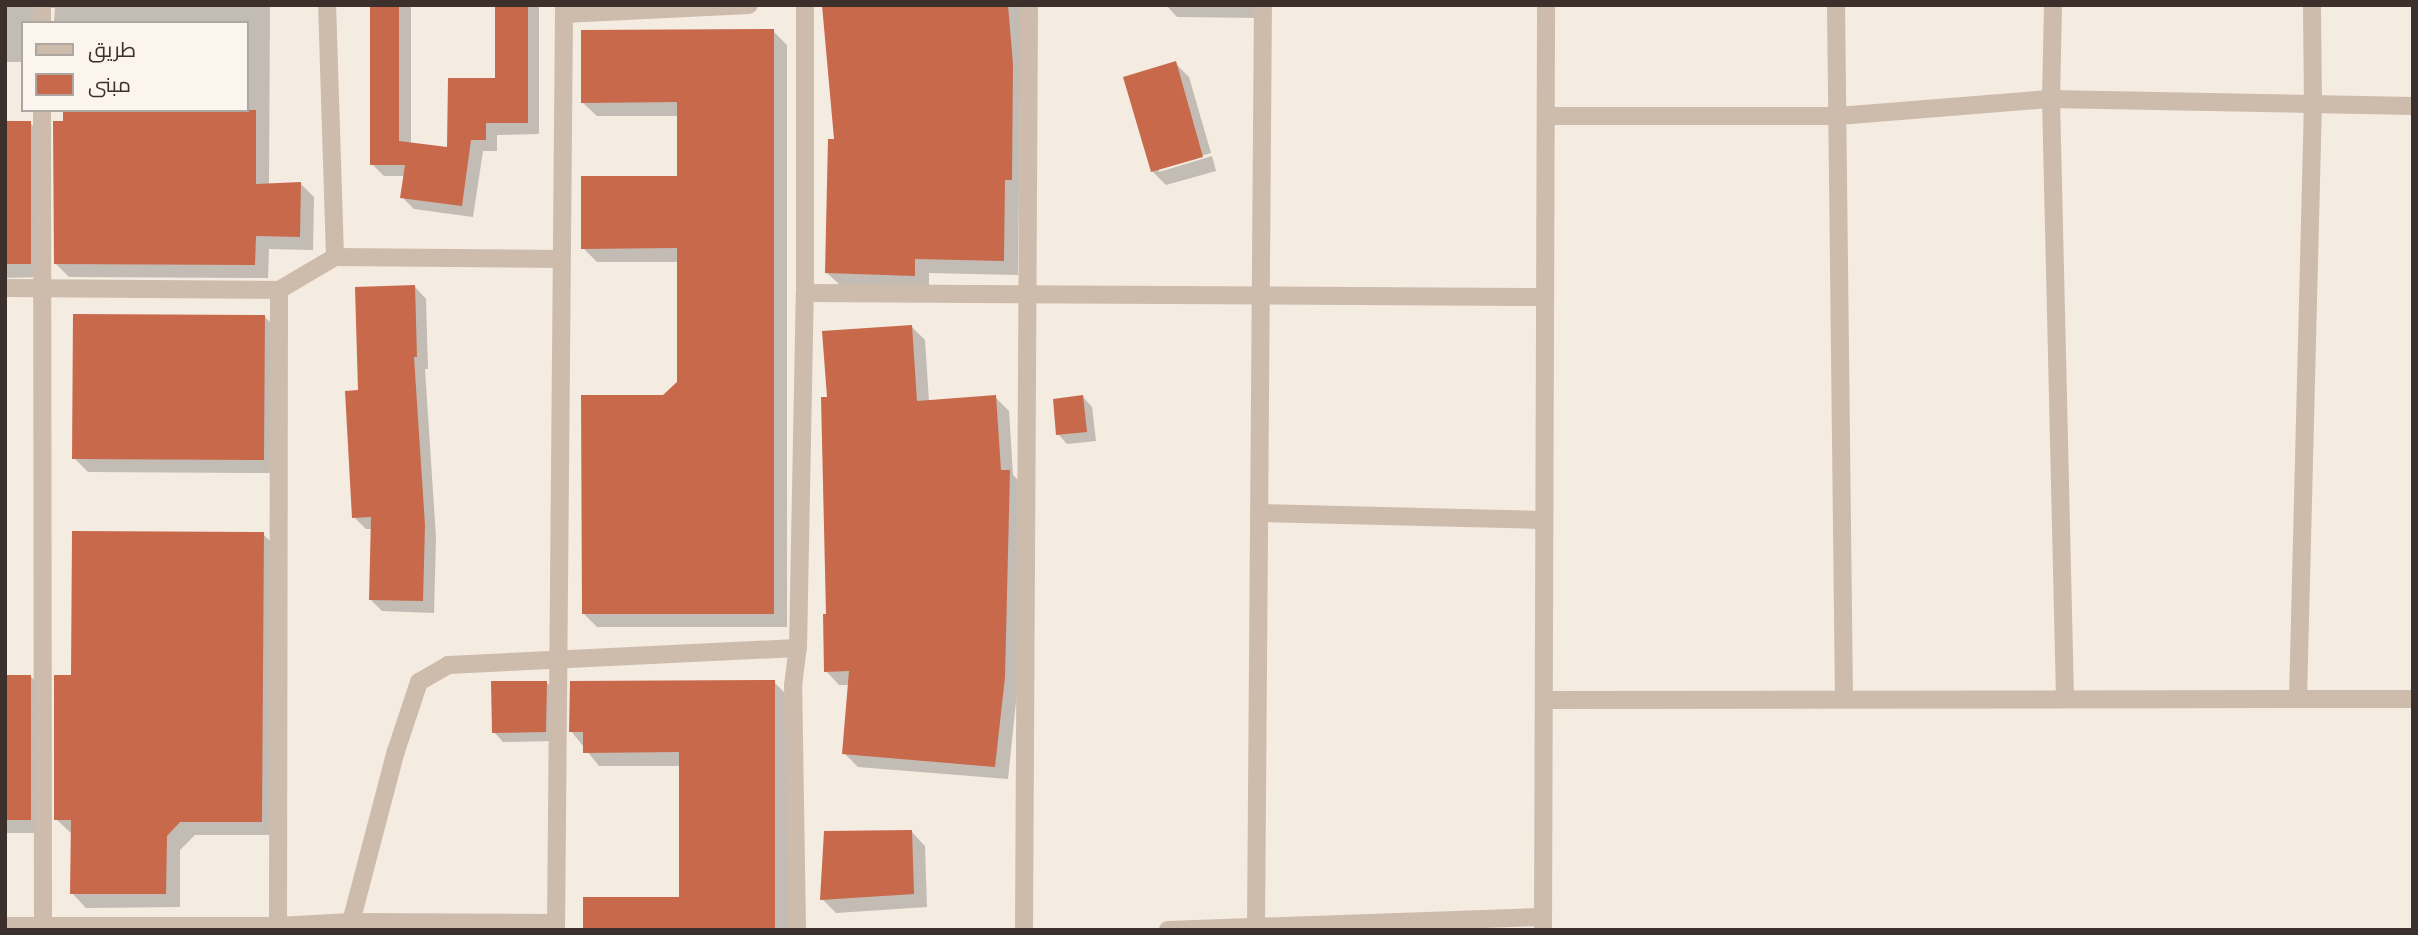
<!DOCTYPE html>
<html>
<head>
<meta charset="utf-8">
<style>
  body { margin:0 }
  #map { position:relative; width:2418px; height:935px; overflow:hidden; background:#f4ebe1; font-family:"Nunito Sans",Cairo,sans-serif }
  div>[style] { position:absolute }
  .shadow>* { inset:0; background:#0003 }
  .building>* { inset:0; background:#c8694b }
  .minor>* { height:18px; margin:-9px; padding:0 9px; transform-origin:9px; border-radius:9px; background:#cdbbac }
  .tertiary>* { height:18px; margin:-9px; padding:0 9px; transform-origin:9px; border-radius:9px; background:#cdbbac }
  span { translate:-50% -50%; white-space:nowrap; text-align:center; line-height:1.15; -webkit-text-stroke:5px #fbf5ee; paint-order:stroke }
  .frame { position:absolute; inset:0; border:7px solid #3b302b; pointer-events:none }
  .legend { position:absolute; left:21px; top:21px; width:228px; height:91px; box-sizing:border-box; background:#fbf5ee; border:2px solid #aea6a0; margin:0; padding:9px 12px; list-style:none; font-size:21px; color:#3b302b }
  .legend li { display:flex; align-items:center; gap:14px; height:35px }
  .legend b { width:35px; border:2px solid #aea6a0 }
</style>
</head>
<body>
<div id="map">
  <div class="shadow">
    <div style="clip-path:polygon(5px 5px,270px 5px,269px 185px,301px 184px,314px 197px,313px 250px,269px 249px,268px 278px,69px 277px,55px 263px,247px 110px,247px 23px,54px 23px,55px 8px,51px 8px,44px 23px,23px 23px,23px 62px,5px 62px)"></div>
    <div style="clip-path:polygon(371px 5px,411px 5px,411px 144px,449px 149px,496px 80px,496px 5px,539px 5px,539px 134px,497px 135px,497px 151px,483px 151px,473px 217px,414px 209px,402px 197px,405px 176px,384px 176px,372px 164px)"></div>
    <div style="clip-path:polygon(824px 5px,1021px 5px,1018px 275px,929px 273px,929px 290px,842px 287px,827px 273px,836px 140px)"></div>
    <div style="clip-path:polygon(1166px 5px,1265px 5px,1264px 18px,1177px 17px)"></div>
    <div style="clip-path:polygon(773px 31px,787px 45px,787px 627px,597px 627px,583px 613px,663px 396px,679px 382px,679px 262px,597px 262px,583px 248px,679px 177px,679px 116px,597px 116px,582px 102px)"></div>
    <div style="clip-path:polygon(1175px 63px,1189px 77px,1211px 153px,1159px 168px,1159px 172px,1212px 156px,1216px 171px,1166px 185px,1152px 171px)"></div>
    <div style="clip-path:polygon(5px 123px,30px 123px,44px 136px,44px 277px,5px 278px)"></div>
    <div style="clip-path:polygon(415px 287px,426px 299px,428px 369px,425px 369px,436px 538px,434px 613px,382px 611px,370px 599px,373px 529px,366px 529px,354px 517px,360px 392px)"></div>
    <div style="clip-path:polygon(264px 316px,278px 330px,277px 473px,88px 472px,74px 458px)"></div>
    <div style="clip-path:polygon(911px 326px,925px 340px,929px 402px,995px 397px,1009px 411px,1013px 475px,1023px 485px,1017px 692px,1008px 779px,858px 767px,844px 753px,850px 685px,839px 685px,826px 671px,829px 399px)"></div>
    <div style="clip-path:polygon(1083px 397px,1092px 407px,1096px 441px,1067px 444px,1058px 434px)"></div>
    <div style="clip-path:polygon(263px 534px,277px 548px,276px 835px,195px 835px,180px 850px,180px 907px,86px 908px,72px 893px,72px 834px,56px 819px,73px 677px)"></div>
    <div style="clip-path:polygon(5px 677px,31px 677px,45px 691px,45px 833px,5px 833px)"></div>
    <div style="clip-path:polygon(546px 682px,556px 692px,555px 741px,503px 742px,494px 732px)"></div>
    <div style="clip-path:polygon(774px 682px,788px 696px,788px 930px,585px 930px,681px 899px,681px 766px,599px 766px,571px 731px)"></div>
    <div style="clip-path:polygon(911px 831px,925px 846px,927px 907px,836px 913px,822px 899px)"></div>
  </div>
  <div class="building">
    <div style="clip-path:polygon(370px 5px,399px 5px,399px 141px,447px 147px,448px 78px,495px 78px,495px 5px,528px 5px,528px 123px,486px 123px,486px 140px,471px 140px,462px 206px,400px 198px,405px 165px,370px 165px)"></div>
    <div style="clip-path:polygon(822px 5px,1008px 5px,1013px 64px,1012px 180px,1005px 180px,1004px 261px,915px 259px,915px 276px,825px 273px,828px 139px,834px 139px)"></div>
    <div style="clip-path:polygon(774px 29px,774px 614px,582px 614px,581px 395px,663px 395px,677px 382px,677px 248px,581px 249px,581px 176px,677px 176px,677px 102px,581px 103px,581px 30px)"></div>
    <div style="clip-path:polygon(1176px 61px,1203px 157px,1151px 172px,1123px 77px)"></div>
    <div style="clip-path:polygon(63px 110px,256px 110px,256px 184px,301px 182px,300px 237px,256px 236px,255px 265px,54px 264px,53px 121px,63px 121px)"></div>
    <div style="clip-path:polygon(5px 121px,31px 121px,31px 264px,5px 264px)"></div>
    <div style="clip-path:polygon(415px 285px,417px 357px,414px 357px,425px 525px,423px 601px,369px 600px,371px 517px,352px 518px,345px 391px,358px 390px,355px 287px)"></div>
    <div style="clip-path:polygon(73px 314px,265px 315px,264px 460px,72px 459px)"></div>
    <div style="clip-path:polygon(912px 325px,917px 401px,996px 395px,1001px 470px,1010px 470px,1005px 677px,995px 767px,842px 754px,849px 671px,824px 672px,823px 614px,826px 614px,821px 397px,827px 397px,822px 331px)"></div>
    <div style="clip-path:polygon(1083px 395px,1087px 432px,1056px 435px,1053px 399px)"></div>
    <div style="clip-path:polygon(72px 531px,264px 532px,262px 822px,180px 822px,167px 836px,166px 894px,70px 894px,71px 820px,54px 820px,54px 675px,71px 675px)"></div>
    <div style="clip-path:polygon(5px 675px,31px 675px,31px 820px,5px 820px)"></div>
    <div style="clip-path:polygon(775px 680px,775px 930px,583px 930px,583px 897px,679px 897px,679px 752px,583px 753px,583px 732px,569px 732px,570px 681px)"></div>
    <div style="clip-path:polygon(491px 681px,547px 681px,546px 732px,492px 733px)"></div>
    <div style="clip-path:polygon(912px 830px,914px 894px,820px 900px,824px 831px)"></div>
  </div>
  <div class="minor">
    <div style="left:1836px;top:5px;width:694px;rotate:89.34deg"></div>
    <div style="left:2053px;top:5px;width:94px;rotate:91.2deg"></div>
    <div style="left:2051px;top:99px;width:600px;rotate:88.66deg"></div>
    <div style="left:564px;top:14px;width:185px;rotate:-2.8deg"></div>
    <div style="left:42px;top:23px;width:18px;rotate:-90deg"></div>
    <div style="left:42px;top:110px;width:820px;rotate:89.93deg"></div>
    <div style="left:1546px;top:116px;width:292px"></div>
    <div style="left:1838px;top:116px;width:214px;rotate:-4.6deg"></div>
    <div style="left:2051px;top:99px;width:362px;rotate:1.1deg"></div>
    <div style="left:335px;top:257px;width:226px;rotate:0.5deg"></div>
    <div style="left:5px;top:288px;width:274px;rotate:0.4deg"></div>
    <div style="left:805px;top:293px;width:740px;rotate:0.31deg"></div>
    <div style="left:1259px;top:513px;width:285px;rotate:1.4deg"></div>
    <div style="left:2298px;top:699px;width:595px;rotate:-88.56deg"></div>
    <div style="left:2313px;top:104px;width:99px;rotate:-90.6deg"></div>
    <div style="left:351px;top:922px;width:177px;rotate:-75.3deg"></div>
    <div style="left:396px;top:751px;width:73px;rotate:-71.6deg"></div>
    <div style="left:419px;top:682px;width:34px;rotate:-30deg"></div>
    <div style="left:448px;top:665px;width:350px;rotate:-2.8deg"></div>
    <div style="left:5px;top:926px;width:273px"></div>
    <div style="left:278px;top:926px;width:73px;rotate:-3.1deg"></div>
    <div style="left:351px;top:922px;width:205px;rotate:0.3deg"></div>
    <div style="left:278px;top:930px;width:640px;rotate:-89.91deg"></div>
    <div style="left:279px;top:290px;width:65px;rotate:-30.5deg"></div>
    <div style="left:335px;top:257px;width:252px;rotate:-91.8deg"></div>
    <div style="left:556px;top:930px;width:925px;rotate:-89.5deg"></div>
    <div style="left:797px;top:930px;width:244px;rotate:-90.9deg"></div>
    <div style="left:793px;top:686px;width:38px;rotate:-83deg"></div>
    <div style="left:798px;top:648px;width:355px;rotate:-88.9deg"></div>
    <div style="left:805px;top:293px;width:288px;rotate:-90deg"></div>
    <div style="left:1024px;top:930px;width:925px;rotate:-89.69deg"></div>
    <div style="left:1168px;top:930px;width:375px;rotate:-2deg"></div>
    <div style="left:1256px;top:930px;width:925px;rotate:-89.57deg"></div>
  </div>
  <div class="tertiary">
    <div style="left:1544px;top:700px;width:869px;rotate:-0.07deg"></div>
    <div style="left:1543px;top:930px;width:925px;rotate:-89.81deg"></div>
  </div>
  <div class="frame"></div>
  <ul class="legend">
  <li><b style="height:9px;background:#cdbbac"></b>طريق</li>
  <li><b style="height:19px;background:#c8694b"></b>مبنى</li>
  </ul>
</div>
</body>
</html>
